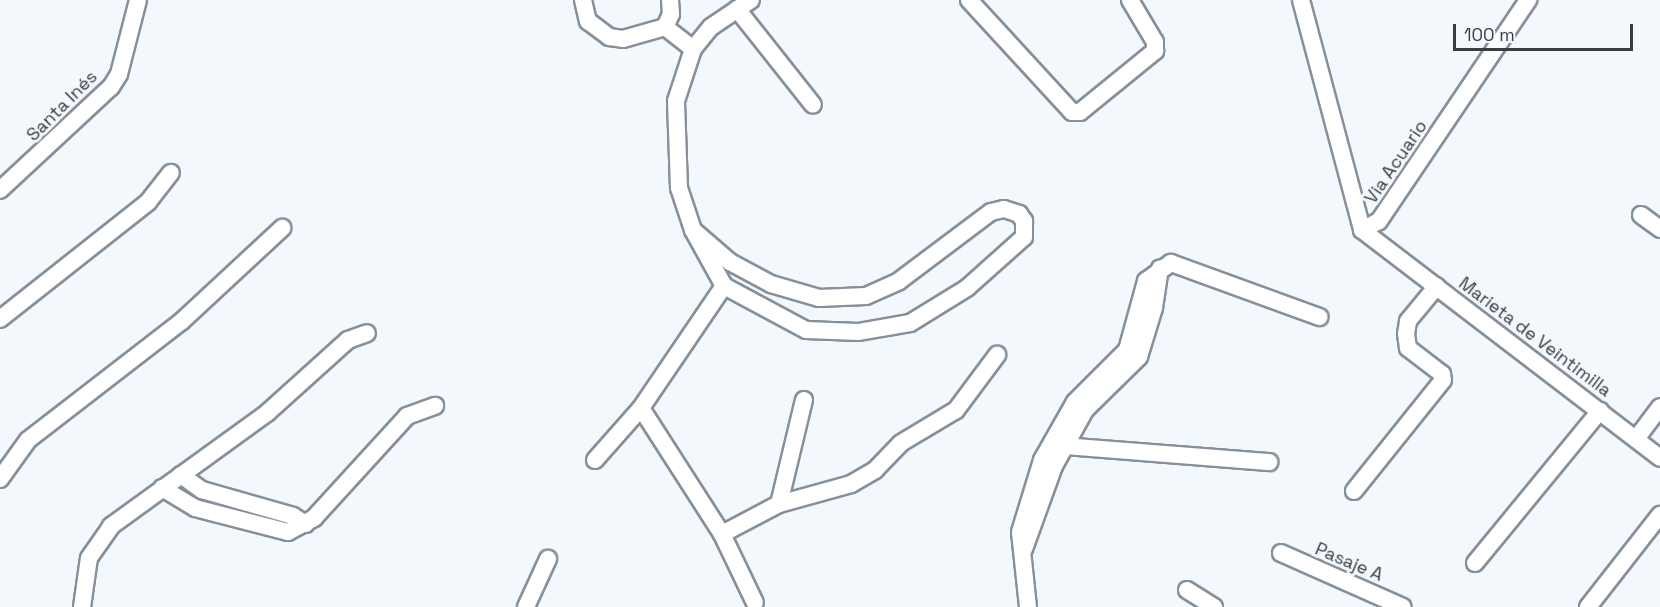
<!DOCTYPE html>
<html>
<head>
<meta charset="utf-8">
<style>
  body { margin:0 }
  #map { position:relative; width:1660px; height:607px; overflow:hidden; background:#f3f8fd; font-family:"Space Grotesk",sans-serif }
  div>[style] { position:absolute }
  .roads { filter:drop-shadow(2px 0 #86909c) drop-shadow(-2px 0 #86909c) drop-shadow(0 2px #86909c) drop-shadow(0 -2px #86909c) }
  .minor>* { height:16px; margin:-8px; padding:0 8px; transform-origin:8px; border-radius:8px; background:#fff }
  span { translate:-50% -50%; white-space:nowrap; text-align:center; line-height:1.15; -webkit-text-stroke:6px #f3f8fd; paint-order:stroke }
  .street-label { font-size:18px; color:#383d42 }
  .scale { position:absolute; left:1453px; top:24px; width:180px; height:27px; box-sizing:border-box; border:3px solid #383d42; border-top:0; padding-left:8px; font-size:18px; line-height:21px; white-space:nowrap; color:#383d42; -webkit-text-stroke:4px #f3f8fd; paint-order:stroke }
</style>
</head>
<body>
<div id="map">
  <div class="roads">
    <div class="minor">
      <div style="left:583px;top:0;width:22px;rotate:77deg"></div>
      <div style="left:588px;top:21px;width:26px;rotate:37deg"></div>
      <div style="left:609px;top:37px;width:14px;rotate:8deg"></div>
      <div style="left:623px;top:39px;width:44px;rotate:-15.9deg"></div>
      <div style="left:969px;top:0;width:152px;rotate:47.4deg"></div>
      <div style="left:1072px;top:112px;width:8px"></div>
      <div style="left:1080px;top:112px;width:97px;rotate:-39.1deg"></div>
      <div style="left:1155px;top:51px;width:9px;rotate:-90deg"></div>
      <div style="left:1155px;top:42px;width:49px;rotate:-120.8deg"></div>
      <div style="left:1301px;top:0;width:238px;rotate:75.1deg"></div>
      <div style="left:737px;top:9px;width:122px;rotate:51.6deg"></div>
      <div style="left:665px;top:27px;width:36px;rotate:38deg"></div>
      <div style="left:665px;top:27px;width:14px;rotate:-65deg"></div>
      <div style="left:671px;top:14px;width:14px;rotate:-94deg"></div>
      <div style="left:0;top:190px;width:151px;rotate:-42.9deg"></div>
      <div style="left:111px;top:87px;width:15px;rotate:-58deg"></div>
      <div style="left:119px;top:74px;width:76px;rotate:-75.6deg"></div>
      <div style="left:1641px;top:215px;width:24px;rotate:36deg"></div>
      <div style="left:693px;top:230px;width:49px;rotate:40.9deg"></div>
      <div style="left:730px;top:262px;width:47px;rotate:28.2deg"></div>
      <div style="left:771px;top:284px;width:50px;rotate:16.3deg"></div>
      <div style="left:819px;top:298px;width:47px;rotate:-2.4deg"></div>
      <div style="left:866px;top:296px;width:36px;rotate:-24deg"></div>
      <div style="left:899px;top:281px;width:115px;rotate:-36.9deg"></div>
      <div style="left:991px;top:212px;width:13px;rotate:-13deg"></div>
      <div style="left:1004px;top:209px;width:16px;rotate:18deg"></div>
      <div style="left:1019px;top:214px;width:9px;rotate:54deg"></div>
      <div style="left:1024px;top:221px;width:16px;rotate:90deg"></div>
      <div style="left:1024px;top:237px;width:76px;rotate:138.2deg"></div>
      <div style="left:967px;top:288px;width:67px;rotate:148.4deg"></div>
      <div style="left:910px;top:323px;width:53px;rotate:170.2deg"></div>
      <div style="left:858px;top:332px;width:52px;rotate:-177.8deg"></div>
      <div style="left:806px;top:330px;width:93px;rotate:-151.8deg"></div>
      <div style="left:724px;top:286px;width:64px;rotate:-119deg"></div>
      <div style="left:693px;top:230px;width:44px;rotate:-108.4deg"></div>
      <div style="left:679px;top:188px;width:87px;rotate:-92deg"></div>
      <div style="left:676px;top:101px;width:55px;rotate:-71.9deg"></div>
      <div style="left:693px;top:49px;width:28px;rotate:-51deg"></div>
      <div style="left:711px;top:27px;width:48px;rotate:-34deg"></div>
      <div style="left:1362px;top:230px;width:375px;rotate:37.4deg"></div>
      <div style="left:1362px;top:230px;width:19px;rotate:-28deg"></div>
      <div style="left:1379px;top:221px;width:267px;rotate:-56deg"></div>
      <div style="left:0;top:319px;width:189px;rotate:-38.3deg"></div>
      <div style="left:148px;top:202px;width:37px;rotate:-52deg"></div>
      <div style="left:641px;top:408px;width:150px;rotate:57.3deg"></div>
      <div style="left:722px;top:534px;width:76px;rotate:64.4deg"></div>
      <div style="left:1636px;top:439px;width:40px;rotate:-53deg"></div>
      <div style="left:1064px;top:446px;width:206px;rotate:4.5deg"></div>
      <div style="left:595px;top:460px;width:69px;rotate:-48.5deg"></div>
      <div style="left:641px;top:408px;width:148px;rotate:-55.8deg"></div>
      <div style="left:181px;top:475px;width:26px;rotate:36deg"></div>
      <div style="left:202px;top:490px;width:95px;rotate:15.9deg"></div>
      <div style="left:293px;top:516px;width:15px;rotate:32deg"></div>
      <div style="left:0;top:479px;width:48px;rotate:-54.3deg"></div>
      <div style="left:28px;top:440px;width:195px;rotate:-37.7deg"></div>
      <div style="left:182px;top:321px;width:137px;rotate:-42.9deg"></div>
      <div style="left:162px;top:488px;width:39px;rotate:31deg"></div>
      <div style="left:195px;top:508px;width:96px;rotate:14.5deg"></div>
      <div style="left:288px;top:532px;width:30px;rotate:-28deg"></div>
      <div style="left:314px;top:518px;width:138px;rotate:-47.6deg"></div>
      <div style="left:407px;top:416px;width:30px;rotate:-20deg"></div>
      <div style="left:1354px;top:491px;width:142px;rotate:-51.3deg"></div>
      <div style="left:1443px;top:380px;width:6px;rotate:-99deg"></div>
      <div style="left:1442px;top:374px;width:43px;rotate:-142.6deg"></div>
      <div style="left:1408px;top:348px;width:14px;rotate:-98deg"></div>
      <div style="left:1406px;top:334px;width:13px;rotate:-81deg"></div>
      <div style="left:1408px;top:321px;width:45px;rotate:-50.4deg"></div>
      <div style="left:779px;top:504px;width:107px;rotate:-76.5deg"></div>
      <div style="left:722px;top:534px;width:64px;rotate:-27.8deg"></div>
      <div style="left:779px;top:504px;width:75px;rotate:-15.5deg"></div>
      <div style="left:851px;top:484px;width:28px;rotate:-30deg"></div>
      <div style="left:875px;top:470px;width:37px;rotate:-46deg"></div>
      <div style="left:901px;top:443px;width:64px;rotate:-31deg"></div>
      <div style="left:956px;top:410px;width:69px;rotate:-53.3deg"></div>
      <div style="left:1024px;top:549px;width:88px;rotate:-70.1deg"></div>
      <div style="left:1054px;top:466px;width:64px;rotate:-61deg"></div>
      <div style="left:1085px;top:410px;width:76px;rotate:-44.5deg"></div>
      <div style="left:1139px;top:357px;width:51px;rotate:-73deg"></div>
      <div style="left:1154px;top:308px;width:40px;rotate:-81.5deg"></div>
      <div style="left:1281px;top:553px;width:133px;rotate:23.9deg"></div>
      <div style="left:1475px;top:563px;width:197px;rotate:-50.6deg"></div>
      <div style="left:1187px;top:590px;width:32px;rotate:32deg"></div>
      <div style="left:82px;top:607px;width:49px;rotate:-81.9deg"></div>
      <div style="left:89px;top:558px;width:39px;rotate:-55deg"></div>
      <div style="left:111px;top:526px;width:193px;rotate:-35.9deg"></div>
      <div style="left:267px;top:413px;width:109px;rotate:-42deg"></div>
      <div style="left:348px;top:340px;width:20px;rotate:-20deg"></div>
      <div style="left:526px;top:607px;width:53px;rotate:-65.4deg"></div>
      <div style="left:1028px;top:607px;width:75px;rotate:-96.1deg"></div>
      <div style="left:1020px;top:532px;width:75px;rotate:-73deg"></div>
      <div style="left:1042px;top:460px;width:67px;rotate:-60.4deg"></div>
      <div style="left:1075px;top:402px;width:74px;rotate:-45deg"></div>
      <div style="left:1127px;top:350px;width:72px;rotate:-74.6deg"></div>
      <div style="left:1146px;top:281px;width:31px;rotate:-36deg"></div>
      <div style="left:1171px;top:263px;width:158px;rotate:20deg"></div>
      <div style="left:1588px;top:607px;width:117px;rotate:-52deg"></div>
    </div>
  </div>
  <div class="street-label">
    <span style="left:62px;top:106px;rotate:-45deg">Santa Inés</span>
    <span style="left:1396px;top:162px;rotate:-56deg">Via Acuario</span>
    <span style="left:1535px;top:337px;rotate:37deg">Marieta de Veintimilla</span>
    <span style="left:1349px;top:562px;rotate:23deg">Pasaje A</span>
  </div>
  <div class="scale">100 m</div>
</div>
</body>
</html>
